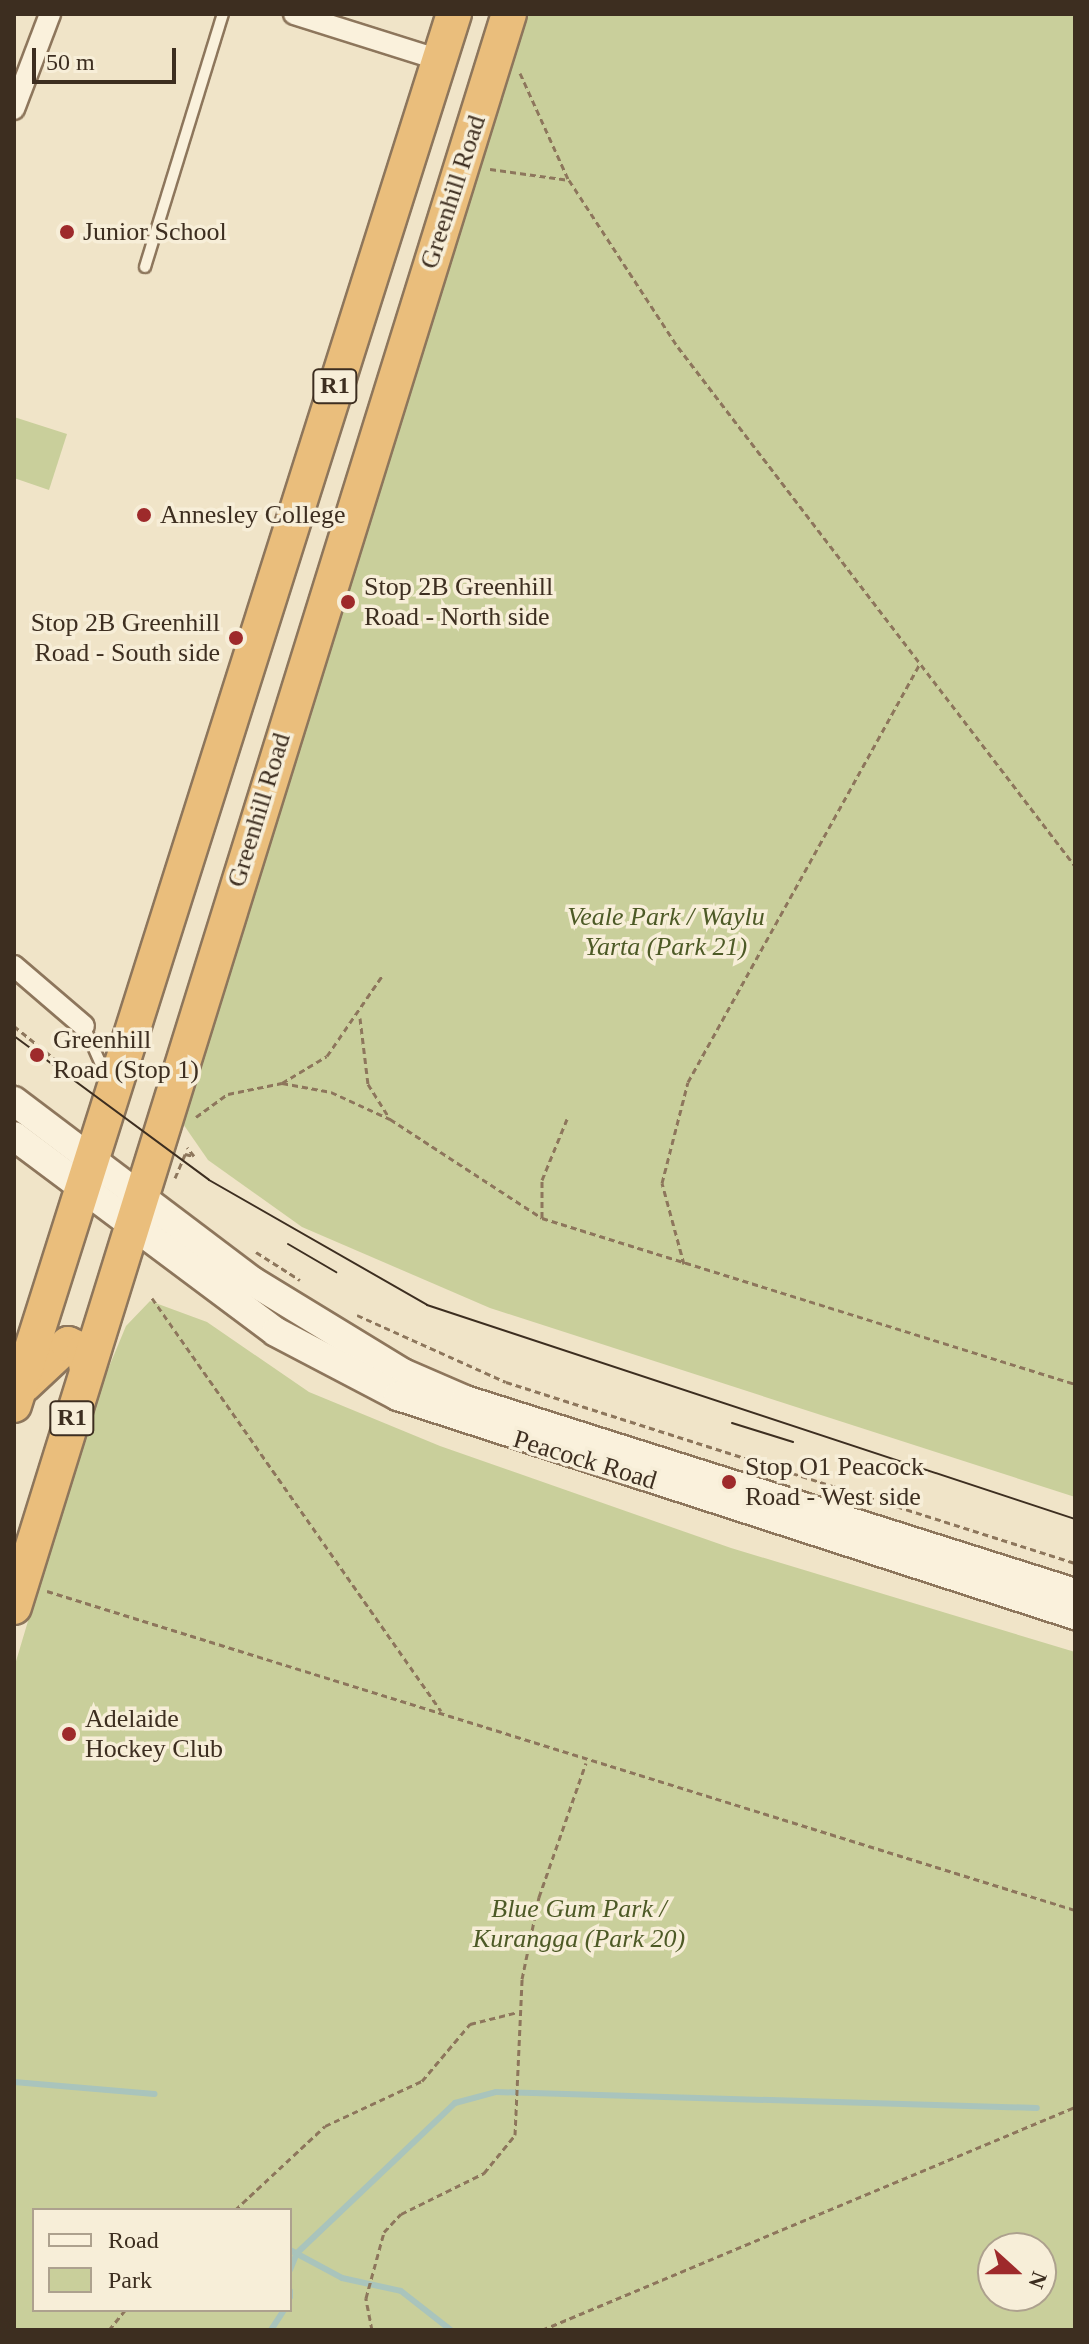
<!DOCTYPE html>
<html>
<head>
<meta charset="utf-8">
<style>
  body { margin:0 }
  #map { position:relative; width:1089px; height:2344px; overflow:hidden; background:#f0e4c8; font-family:Georgia,serif }
  div>[style] { position:absolute }
  .green>* { inset:0; background:#c9cf9b }
  .stream>* { height:6px; margin:-3px; padding:0 3px; transform-origin:3px; border-radius:3px; background:#a9c4bc }
  .path>* { height:3px; margin-top:-1.5px; transform-origin:0; background:repeating-linear-gradient(90deg,#8d765c 0 6px,transparent 0 10px) }
  .roads { filter:drop-shadow(2px 0 #8d765c) drop-shadow(-2px 0 #8d765c) drop-shadow(0 2px #8d765c) drop-shadow(0 -2px #8d765c) }
  .service>* { height:10px; margin:-5px; padding:0 5px; transform-origin:5px; border-radius:5px; background:#faf1dc }
  .minor>* { height:20px; margin:-10px; padding:0 10px; transform-origin:10px; border-radius:10px; background:#faf1dc }
  .secondary>* { height:28px; margin:-14px; padding:0 14px; transform-origin:14px; border-radius:14px; background:#faf1dc }
  .trunk>* { height:34px; margin:-17px; padding:0 17px; transform-origin:17px; border-radius:17px; background:#eabe7c }
  .tram>* { height:2px; margin:-1px; padding:0 1px; transform-origin:1px; border-radius:1px; background:#3d2e20 }
  .dots>* { width:22px; height:22px; translate:-50% -50%; box-sizing:border-box; border:4px solid #f7eed8; border-radius:50% }
  span { translate:-50% -50%; white-space:nowrap; text-align:center; line-height:1.15; -webkit-text-stroke:7px #f7eed8; paint-order:stroke }
  .shield-label span { padding:2px 6px; background:#f7eed8; border:2px solid; border-radius:6px; -webkit-text-stroke-width:0 }
  .shield-label { font-size:24px; color:#3d2e20; font-weight:700 }
  .street-label { font-size:26px; color:#3d2e20 }
  .poi-label { font-size:26px; color:#3d2e20 }
  .left { translate:0 -50%; text-align:left }
  .right { translate:-100% -50%; text-align:right }
  .park-label { font-size:26px; color:#4d5a26; font-style:italic }
  .frame { position:absolute; inset:0; border:16px solid #3d2e20; pointer-events:none }
  .legend { position:absolute; left:32px; top:2208px; width:260px; height:104px; box-sizing:border-box; background:#f7eed8; border:2px solid #ada18e; margin:0; padding:10px 14px; list-style:none; font-size:24px; color:#3d2e20 }
  .legend li { display:flex; align-items:center; gap:16px; height:40px }
  .legend b { width:40px; border:2px solid #ada18e }
  .north { position:absolute; left:977px; top:2232px; width:80px; height:80px; box-sizing:border-box; background:#f7eed8; border:2px solid #ada18e; border-radius:50%; rotate:111deg; font-size:22px; font-weight:700; line-height:32px; text-align:center; color:#3d2e20 }
  .north::after { content:''; display:block; margin:auto; width:28px; height:36px; background:#9e2a2b; clip-path:polygon(50% 0,100% 100%,50% 72%,0 100%) }
  .scale { position:absolute; left:32px; top:48px; width:144px; height:36px; box-sizing:border-box; border:4px solid #3d2e20; border-top:0; padding-left:10px; font-size:24px; line-height:28px; white-space:nowrap; color:#3d2e20; -webkit-text-stroke:6px #f7eed8; paint-order:stroke }
</style>
</head>
<body>
<div id="map">
  <div class="green">
    <div style="clip-path:polygon(526px 14px,1075px 14px,1075px 1497px,490px 1308px,302px 1227px,208px 1160px,181px 1121px)"></div>
    <div style="clip-path:polygon(14px 417px,67px 434px,49px 490px,14px 478px)"></div>
    <div style="clip-path:polygon(evenodd,150px 1301px,207px 1322px,309px 1392px,440px 1446px,731px 1548px,1075px 1652px,1075px 2330px,14px 2330px,14px 1668px,91px 1410px,126px 1326px,150px 1301px,34px 2210px,290px 2210px,290px 2310px,34px 2310px,34px 2210px,150px 1301px,993px 2248px,1041px 2248px,1041px 2296px,993px 2296px,993px 2248px)"></div>
  </div>
  <div class="stream">
    <div style="left:14px;top:2082px;width:141px;rotate:4.9deg"></div>
    <div style="left:290px;top:2250px;width:59px;rotate:28.3deg"></div>
    <div style="left:342px;top:2278px;width:60px;rotate:12.4deg"></div>
    <div style="left:401px;top:2291px;width:63px;rotate:38deg"></div>
    <div style="left:290px;top:2270px;width:18px;rotate:-68deg"></div>
    <div style="left:297px;top:2253px;width:218px;rotate:-43.5deg"></div>
    <div style="left:455px;top:2103px;width:42px;rotate:-15deg"></div>
    <div style="left:496px;top:2092px;width:541px;rotate:1.69deg"></div>
    <div style="left:290px;top:2291px;width:6px;rotate:90deg"></div>
    <div style="left:271px;top:2330px;width:24px;rotate:-57deg"></div>
  </div>
  <div class="path">
    <div style="left:520px;top:73px;width:116px;rotate:65.6deg"></div>
    <div style="left:490px;top:169px;width:80px;rotate:7.9deg"></div>
    <div style="left:569px;top:180px;width:199px;rotate:56.9deg"></div>
    <div style="left:678px;top:347px;width:653px;rotate:52.59deg"></div>
    <div style="left:360px;top:1018px;width:66px;rotate:83.1deg"></div>
    <div style="left:368px;top:1084px;width:41px;rotate:57.8deg"></div>
    <div style="left:14px;top:1026px;width:67px;rotate:38.9deg"></div>
    <div style="left:282px;top:1083px;width:52px;rotate:-31deg"></div>
    <div style="left:327px;top:1056px;width:97px;rotate:-55.5deg"></div>
    <div style="left:196px;top:1117px;width:39px;rotate:-36deg"></div>
    <div style="left:228px;top:1094px;width:55px;rotate:-11.5deg"></div>
    <div style="left:282px;top:1083px;width:50px;rotate:10.4deg"></div>
    <div style="left:331px;top:1092px;width:65px;rotate:24.6deg"></div>
    <div style="left:390px;top:1119px;width:181px;rotate:33.1deg"></div>
    <div style="left:542px;top:1218px;width:558px;rotate:17.3deg"></div>
    <div style="left:175px;top:1178px;width:26px;rotate:-67deg"></div>
    <div style="left:185px;top:1154px;width:9px;rotate:13deg"></div>
    <div style="left:194px;top:1156px;width:11px;rotate:-128deg"></div>
    <div style="left:542px;top:1218px;width:38px;rotate:-90deg"></div>
    <div style="left:542px;top:1180px;width:66px;rotate:-67.7deg"></div>
    <div style="left:256px;top:1252px;width:52px;rotate:32.5deg"></div>
    <div style="left:684px;top:1264px;width:84px;rotate:-105.2deg"></div>
    <div style="left:662px;top:1183px;width:104px;rotate:-75.6deg"></div>
    <div style="left:688px;top:1082px;width:479px;rotate:-61deg"></div>
    <div style="left:152px;top:1298px;width:504px;rotate:55.02deg"></div>
    <div style="left:357px;top:1315px;width:163px;rotate:24.2deg"></div>
    <div style="left:506px;top:1382px;width:597px;rotate:17.65deg"></div>
    <div style="left:47px;top:1591px;width:1076px;rotate:17.24deg"></div>
    <div style="left:235px;top:2210px;width:123px;rotate:-43deg"></div>
    <div style="left:325px;top:2126px;width:107px;rotate:-24.9deg"></div>
    <div style="left:422px;top:2081px;width:75px;rotate:-49.9deg"></div>
    <div style="left:470px;top:2024px;width:49px;rotate:-14deg"></div>
    <div style="left:109px;top:2330px;width:26px;rotate:-51deg"></div>
    <div style="left:372px;top:2330px;width:33px;rotate:-101deg"></div>
    <div style="left:366px;top:2298px;width:68px;rotate:-74.7deg"></div>
    <div style="left:384px;top:2232px;width:25px;rotate:-47deg"></div>
    <div style="left:401px;top:2214px;width:93px;rotate:-26.3deg"></div>
    <div style="left:484px;top:2173px;width:49px;rotate:-50.8deg"></div>
    <div style="left:515px;top:2135px;width:156px;rotate:-87.4deg"></div>
    <div style="left:522px;top:1979px;width:84px;rotate:-78.3deg"></div>
    <div style="left:539px;top:1897px;width:142px;rotate:-70.7deg"></div>
    <div style="left:542px;top:2330px;width:578px;rotate:-22.7deg"></div>
  </div>
  <div class="roads">
    <div class="service">
      <div style="left:145px;top:267px;width:265px;rotate:-72.9deg"></div>
      <div style="left:84px;top:1026px;width:57px;rotate:66.1deg"></div>
    </div>
    <div class="minor">
      <div style="left:294px;top:14px;width:153px;rotate:17.5deg"></div>
      <div style="left:14px;top:109px;width:102px;rotate:-69.2deg"></div>
      <div style="left:14px;top:966px;width:92px;rotate:40.6deg"></div>
    </div>
    <div class="secondary">
      <div style="left:14px;top:1101px;width:298px;rotate:37.1deg"></div>
      <div style="left:252px;top:1281px;width:177px;rotate:31.4deg"></div>
      <div style="left:403px;top:1373px;width:68px;rotate:23.5deg"></div>
      <div style="left:465px;top:1400px;width:640px;rotate:17.56deg"></div>
      <div style="left:14px;top:1136px;width:327px;rotate:36.8deg"></div>
      <div style="left:276px;top:1332px;width:138px;rotate:27.7deg"></div>
      <div style="left:398px;top:1396px;width:712px;rotate:17.93deg"></div>
    </div>
    <div class="trunk">
      <div style="left:24px;top:1385px;width:60px;rotate:-43deg"></div>
      <div style="left:68px;top:1344px;width:17px;rotate:24deg"></div>
      <div style="left:84px;top:1351px;width:18px;rotate:81deg"></div>
      <div style="left:14px;top:1405px;width:1459px;rotate:-72.45deg"></div>
      <div style="left:14px;top:1607px;width:1668px;rotate:-72.74deg"></div>
    </div>
  </div>
  <div class="tram">
    <div style="left:14px;top:1036px;width:242px;rotate:36.4deg"></div>
    <div style="left:209px;top:1180px;width:251px;rotate:29.8deg"></div>
    <div style="left:427px;top:1305px;width:682px;rotate:18.28deg"></div>
    <div style="left:288px;top:1244px;width:56px;rotate:30.3deg"></div>
    <div style="left:732px;top:1423px;width:64px;rotate:17.3deg"></div>
  </div>
  <div class="dots">
    <div style="left:67px;top:232px;background:#9e2a2b"></div>
    <div style="left:144px;top:515px;background:#9e2a2b"></div>
    <div style="left:348px;top:602px;background:#9e2a2b"></div>
    <div style="left:236px;top:638px;background:#9e2a2b"></div>
    <div style="left:37px;top:1055px;background:#9e2a2b"></div>
    <div style="left:729px;top:1482px;background:#9e2a2b"></div>
    <div style="left:69px;top:1734px;background:#9e2a2b"></div>
  </div>
  <div class="shield-label">
    <span style="left:335px;top:386px">R1</span>
    <span style="left:72px;top:1418px">R1</span>
  </div>
  <div class="street-label">
    <span style="left:453px;top:192px;rotate:-72deg">Greenhill Road</span>
    <span style="left:259px;top:810px;rotate:-73deg">Greenhill Road</span>
    <span style="left:585px;top:1460px;rotate:17deg">Peacock Road</span>
  </div>
  <div class="poi-label">
    <span class="left" style="left:83px;top:232px">Junior School</span>
    <span class="left" style="left:160px;top:515px">Annesley College</span>
    <span class="left" style="left:364px;top:602px">Stop 2B Greenhill<br>Road - North side</span>
    <span class="right" style="left:220px;top:638px">Stop 2B Greenhill<br>Road - South side</span>
    <span class="left" style="left:53px;top:1055px">Greenhill<br>Road (Stop 1)</span>
    <span class="left" style="left:745px;top:1482px">Stop O1 Peacock<br>Road - West side</span>
    <span class="left" style="left:85px;top:1734px">Adelaide<br>Hockey Club</span>
  </div>
  <div class="park-label">
    <span style="left:666px;top:932px">Veale Park / Waylu<br>Yarta (Park 21)</span>
    <span style="left:579px;top:1924px">Blue Gum Park /<br>Kurangga (Park 20)</span>
  </div>
  <div class="frame"></div>
  <ul class="legend">
  <li><b style="height:10px;background:#faf1dc"></b>Road</li>
  <li><b style="height:22px;background:#c9cf9b"></b>Park</li>
  </ul>
  <div class="north">N</div>
  <div class="scale">50 m</div>
</div>
</body>
</html>
